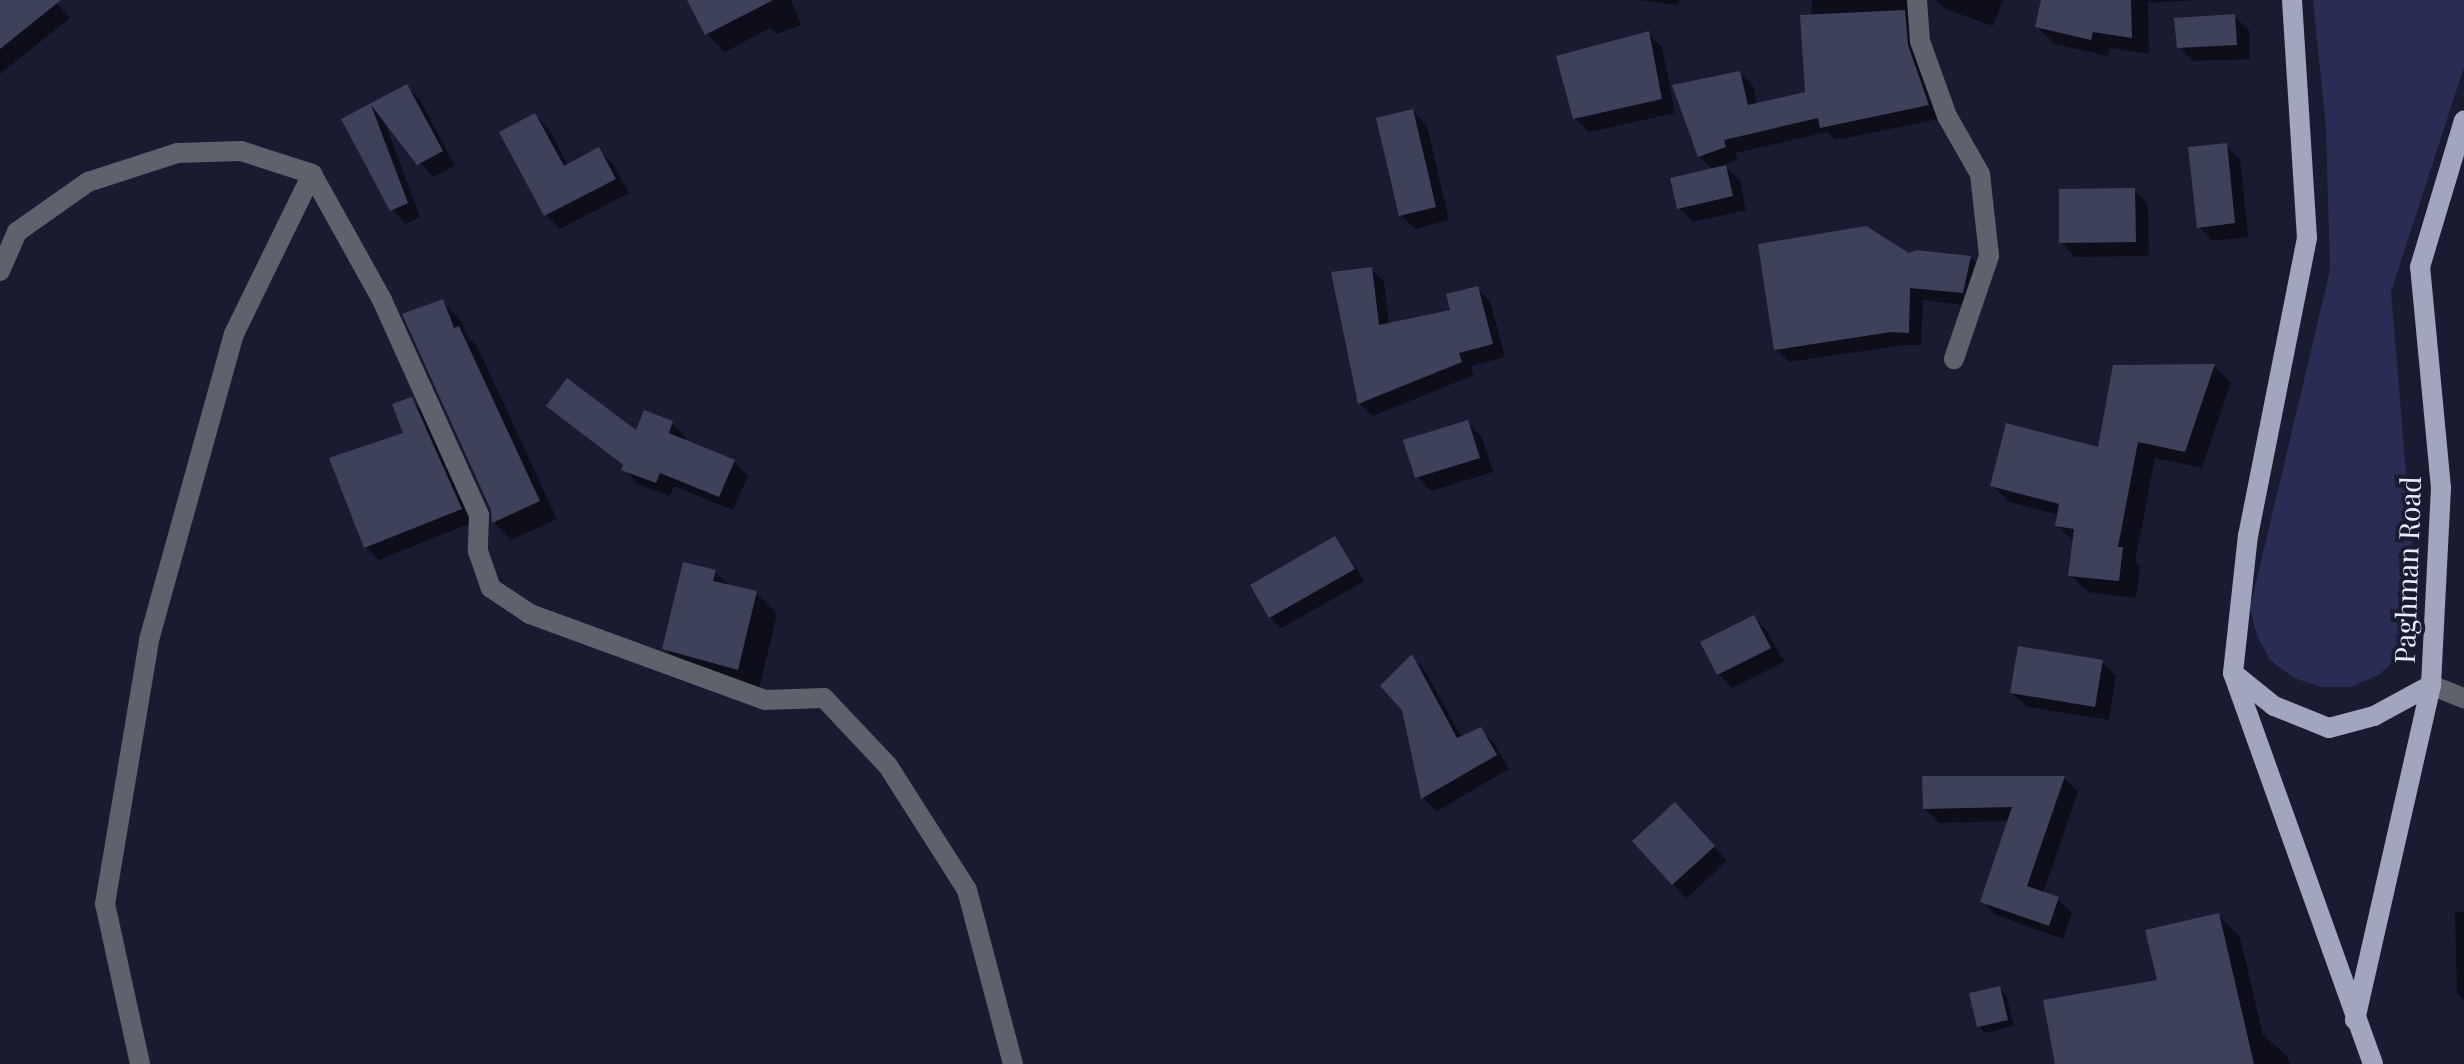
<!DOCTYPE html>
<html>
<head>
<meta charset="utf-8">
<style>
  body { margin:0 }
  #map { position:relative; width:2464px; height:1064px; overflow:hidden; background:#191b31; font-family:"Playfair Display",serif }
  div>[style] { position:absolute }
  .green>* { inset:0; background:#292c53 }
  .shadow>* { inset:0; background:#0007 }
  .building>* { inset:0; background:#3d4159 }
  .minor>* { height:20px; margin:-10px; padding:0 10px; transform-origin:10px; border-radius:10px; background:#5f616c }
  .major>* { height:20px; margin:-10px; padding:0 10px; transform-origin:10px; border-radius:10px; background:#a1a5bd }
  span { translate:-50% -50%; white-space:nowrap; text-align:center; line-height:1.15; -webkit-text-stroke:8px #191b31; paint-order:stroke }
  .street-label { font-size:28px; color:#e9ecfb }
</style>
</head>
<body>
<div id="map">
  <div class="green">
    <div style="clip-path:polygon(2313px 0,2464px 0,2464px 67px,2391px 292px,2417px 605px,2412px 633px,2398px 658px,2377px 676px,2350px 687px,2321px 687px,2294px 678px,2271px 661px,2257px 636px,2250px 608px,2330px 270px,2326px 128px)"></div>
  </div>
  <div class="shadow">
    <div style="clip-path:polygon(0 0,54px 0,70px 18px,0 74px)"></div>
    <div style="clip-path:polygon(689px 0,791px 0,801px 25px,777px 34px,770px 28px,725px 52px,707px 34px)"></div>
    <div style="clip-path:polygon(1638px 0,1679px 0,1678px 5px)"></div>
    <div style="clip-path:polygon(1812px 0,1906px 0,1939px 119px,1835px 140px,1827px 132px,1735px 153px,1738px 160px,1724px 165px,1740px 181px,1746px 210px,1693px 222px,1679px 208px,1713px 170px,1699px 156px,1740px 73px,1753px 86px,1757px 105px,1807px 94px)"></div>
    <div style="clip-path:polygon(1936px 0,2003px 0,1993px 26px,1945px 9px)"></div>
    <div style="clip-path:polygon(2043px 0,2198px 0,2148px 3px,2149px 54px,2110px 48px,2108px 56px,2055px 44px,2037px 27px)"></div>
    <div style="clip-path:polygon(2234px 16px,2249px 30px,2250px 59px,2193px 61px,2179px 47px)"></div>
    <div style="clip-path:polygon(1648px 33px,1662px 47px,1675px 113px,1589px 132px,1575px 118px)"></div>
    <div style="clip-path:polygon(406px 86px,420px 100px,455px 166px,433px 177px,384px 120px,420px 217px,406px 224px,392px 210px,344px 119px)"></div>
    <div style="clip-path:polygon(1413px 111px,1427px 126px,1449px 220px,1415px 229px,1401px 215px)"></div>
    <div style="clip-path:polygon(535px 115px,549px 129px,568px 166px,599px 150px,613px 164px,629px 193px,560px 229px,546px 215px,502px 133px)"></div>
    <div style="clip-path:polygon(2226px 145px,2240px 159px,2248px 237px,2213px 241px,2199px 227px)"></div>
    <div style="clip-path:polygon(2134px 190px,2148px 204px,2149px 256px,2075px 257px,2061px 242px)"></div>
    <div style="clip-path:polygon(1909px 255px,1970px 257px,1983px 271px,1975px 306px,1923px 300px,1921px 345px,1905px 345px,1789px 362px,1776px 349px)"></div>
    <div style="clip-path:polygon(1371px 269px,1384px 282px,1389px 325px,1453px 312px,1477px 288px,1490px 301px,1505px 357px,1471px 366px,1474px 375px,1373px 416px,1359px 403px)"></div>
    <div style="clip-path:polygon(442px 301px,460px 319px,467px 336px,477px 346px,557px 519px,511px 540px,494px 522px)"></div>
    <div style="clip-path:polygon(2214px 366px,2231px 383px,2202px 468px,2155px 458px,2135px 562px,2140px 566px,2136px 598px,2088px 592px,2070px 575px,2075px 543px,2057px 525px,2059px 515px,2009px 502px,1992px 485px,2100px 449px)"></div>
    <div style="clip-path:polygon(411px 399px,424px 413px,474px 522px,379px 560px,366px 547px,406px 435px)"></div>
    <div style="clip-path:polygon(548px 406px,637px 434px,672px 423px,686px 437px,685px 442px,734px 461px,748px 476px,733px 510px,674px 486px,670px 496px,637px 484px,624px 467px)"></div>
    <div style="clip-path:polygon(1467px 423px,1482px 437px,1493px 472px,1431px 491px,1417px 477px)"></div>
    <div style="clip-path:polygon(1335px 538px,1365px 581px,1281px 628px,1270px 617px,1252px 586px)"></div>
    <div style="clip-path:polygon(715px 572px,731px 587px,756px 593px,777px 614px,759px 690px,685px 669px,665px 648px)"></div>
    <div style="clip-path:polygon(1753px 617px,1767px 631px,1784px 662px,1732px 688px,1718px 674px)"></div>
    <div style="clip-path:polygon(1412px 657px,1425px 671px,1462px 738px,1480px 729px,1494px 743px,1509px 769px,1437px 811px,1423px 798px)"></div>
    <div style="clip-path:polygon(2102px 662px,2116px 676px,2109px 720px,2027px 707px,2012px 693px)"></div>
    <div style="clip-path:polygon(1924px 778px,2064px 778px,2078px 792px,2043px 893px,2058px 899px,2072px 913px,2063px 939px,1996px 915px,1982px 901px,2009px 821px,1939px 823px,1925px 809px)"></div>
    <div style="clip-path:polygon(1689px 819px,1727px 861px,1687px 898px,1673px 884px)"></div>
    <div style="clip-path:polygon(2455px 912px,2464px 912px,2464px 1000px,2457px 993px)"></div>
    <div style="clip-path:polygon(2218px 915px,2240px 937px,2263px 1035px,2287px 1056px,2290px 1064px,2057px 1064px,2159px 982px)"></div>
    <div style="clip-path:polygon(2000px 988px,2006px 995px,2014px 1026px,1985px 1033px,1978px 1026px)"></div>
  </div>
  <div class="building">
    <div style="clip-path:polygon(0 0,61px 0,0 49px)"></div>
    <div style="clip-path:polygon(687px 0,773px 0,705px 35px)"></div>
    <div style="clip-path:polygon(2041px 0,2131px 0,2132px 38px,2093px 32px,2091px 40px,2035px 27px)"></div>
    <div style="clip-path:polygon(1905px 10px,1908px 45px,1929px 105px,1820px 128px,1818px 118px,1724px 140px,1726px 147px,1698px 157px,1672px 85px,1740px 71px,1748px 105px,1805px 92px,1800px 15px)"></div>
    <div style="clip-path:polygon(2235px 14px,2237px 45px,2177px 48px,2174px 18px)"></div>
    <div style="clip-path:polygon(1649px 31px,1662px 99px,1573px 119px,1556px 56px)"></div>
    <div style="clip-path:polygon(407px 84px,443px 151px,417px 165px,371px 105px,408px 203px,390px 211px,341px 119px)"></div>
    <div style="clip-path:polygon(1413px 109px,1436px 207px,1399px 216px,1376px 118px)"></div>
    <div style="clip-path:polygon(535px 113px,564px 166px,599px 147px,616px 179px,544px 216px,499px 132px)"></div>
    <div style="clip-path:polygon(2227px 143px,2235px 223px,2197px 228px,2188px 147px)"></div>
    <div style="clip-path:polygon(1726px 165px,1733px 196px,1677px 209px,1670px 178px)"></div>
    <div style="clip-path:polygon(2135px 188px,2136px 242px,2059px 243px,2059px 189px)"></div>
    <div style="clip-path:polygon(1866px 226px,1909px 253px,1916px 250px,1971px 256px,1963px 293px,1910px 288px,1909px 333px,1891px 332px,1774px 350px,1758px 244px)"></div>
    <div style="clip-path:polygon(1372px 267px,1379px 325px,1450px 310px,1446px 294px,1478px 286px,1493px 344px,1459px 353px,1462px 362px,1358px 404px,1331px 272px)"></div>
    <div style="clip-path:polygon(443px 299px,454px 328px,459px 326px,540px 501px,492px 523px,491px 510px,402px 314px)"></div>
    <div style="clip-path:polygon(2215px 364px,2185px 452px,2138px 442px,2118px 547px,2123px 547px,2119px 581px,2068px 576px,2074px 529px,2055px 526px,2059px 504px,1990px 486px,2006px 423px,2098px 447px,2113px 365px)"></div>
    <div style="clip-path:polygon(567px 378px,636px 430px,644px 410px,673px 421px,669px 433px,735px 460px,719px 497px,660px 473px,656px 483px,621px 470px,623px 465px,546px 406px)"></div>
    <div style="clip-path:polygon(412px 397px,462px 509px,364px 548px,329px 458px,403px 433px,392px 404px)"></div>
    <div style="clip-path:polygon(1468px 420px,1480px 458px,1415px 478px,1403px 440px)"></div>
    <div style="clip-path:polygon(1335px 536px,1355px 569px,1269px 618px,1250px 585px)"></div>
    <div style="clip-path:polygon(683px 562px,716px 570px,713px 581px,757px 591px,738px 670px,662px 649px)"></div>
    <div style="clip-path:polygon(1754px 615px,1771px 648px,1717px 675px,1700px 642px)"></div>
    <div style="clip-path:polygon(2018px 646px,2103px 660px,2095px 707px,2010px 693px)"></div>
    <div style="clip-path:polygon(1412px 654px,1457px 738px,1481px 727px,1497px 755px,1421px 799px,1402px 710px,1380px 686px)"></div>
    <div style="clip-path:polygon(1922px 776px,2065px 776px,2027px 886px,2059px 897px,2049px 926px,1980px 902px,2012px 807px,1923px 809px)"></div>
    <div style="clip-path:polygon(1675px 802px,1715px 846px,1672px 885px,1632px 841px)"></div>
    <div style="clip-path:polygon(2219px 913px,2254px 1064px,2055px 1064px,2043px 1000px,2157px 980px,2145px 930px)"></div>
    <div style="clip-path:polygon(2000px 986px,2008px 1020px,1977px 1027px,1969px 993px)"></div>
  </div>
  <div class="minor">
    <div style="left:1917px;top:0;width:41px;rotate:85.8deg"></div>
    <div style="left:1920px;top:41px;width:80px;rotate:70.2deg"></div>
    <div style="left:1947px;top:116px;width:67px;rotate:60.4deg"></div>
    <div style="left:1980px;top:174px;width:82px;rotate:83.7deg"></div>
    <div style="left:1989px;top:256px;width:109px;rotate:108.8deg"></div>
    <div style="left:0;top:271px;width:43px;rotate:-66.4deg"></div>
    <div style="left:17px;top:232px;width:87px;rotate:-35.2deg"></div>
    <div style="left:88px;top:182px;width:94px;rotate:-18deg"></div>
    <div style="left:177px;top:153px;width:64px;rotate:-1.8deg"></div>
    <div style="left:241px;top:151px;width:75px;rotate:17.9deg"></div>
    <div style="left:312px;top:174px;width:144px;rotate:60.9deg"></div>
    <div style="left:382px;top:300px;width:236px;rotate:65.7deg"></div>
    <div style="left:479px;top:515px;width:36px;rotate:92deg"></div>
    <div style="left:478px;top:551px;width:39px;rotate:71deg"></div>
    <div style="left:491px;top:588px;width:47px;rotate:33.7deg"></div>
    <div style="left:530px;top:614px;width:250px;rotate:20.1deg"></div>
    <div style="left:765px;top:700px;width:59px;rotate:-1.9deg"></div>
    <div style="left:824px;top:698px;width:93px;rotate:46.7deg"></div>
    <div style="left:888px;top:766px;width:147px;rotate:57.5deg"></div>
    <div style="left:967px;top:890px;width:180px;rotate:75.2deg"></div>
    <div style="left:2431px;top:685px;width:35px;rotate:22deg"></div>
    <div style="left:140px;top:1064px;width:164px;rotate:-102.3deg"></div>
    <div style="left:105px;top:904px;width:268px;rotate:-80.5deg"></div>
    <div style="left:149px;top:640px;width:318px;rotate:-74.5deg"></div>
    <div style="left:234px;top:334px;width:178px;rotate:-64deg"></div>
  </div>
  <div class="major">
    <div style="left:2292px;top:0;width:238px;rotate:86.4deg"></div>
    <div style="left:2307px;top:238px;width:303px;rotate:101.2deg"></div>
    <div style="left:2248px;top:535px;width:139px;rotate:96.2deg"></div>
    <div style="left:2233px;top:673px;width:415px;rotate:70.3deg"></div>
    <div style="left:2233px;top:673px;width:53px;rotate:38.8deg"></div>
    <div style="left:2274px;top:706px;width:59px;rotate:21.8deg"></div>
    <div style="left:2329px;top:728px;width:47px;rotate:-14.9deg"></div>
    <div style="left:2374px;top:716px;width:65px;rotate:-28.5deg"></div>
    <div style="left:2355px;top:1020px;width:344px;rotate:-77.2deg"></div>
    <div style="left:2431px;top:685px;width:197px;rotate:-87.1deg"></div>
    <div style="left:2441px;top:488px;width:222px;rotate:-95.4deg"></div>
    <div style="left:2420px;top:267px;width:153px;rotate:-73.3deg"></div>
  </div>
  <div class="street-label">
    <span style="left:2407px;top:570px;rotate:-88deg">Paghman Road</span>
  </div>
</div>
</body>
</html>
